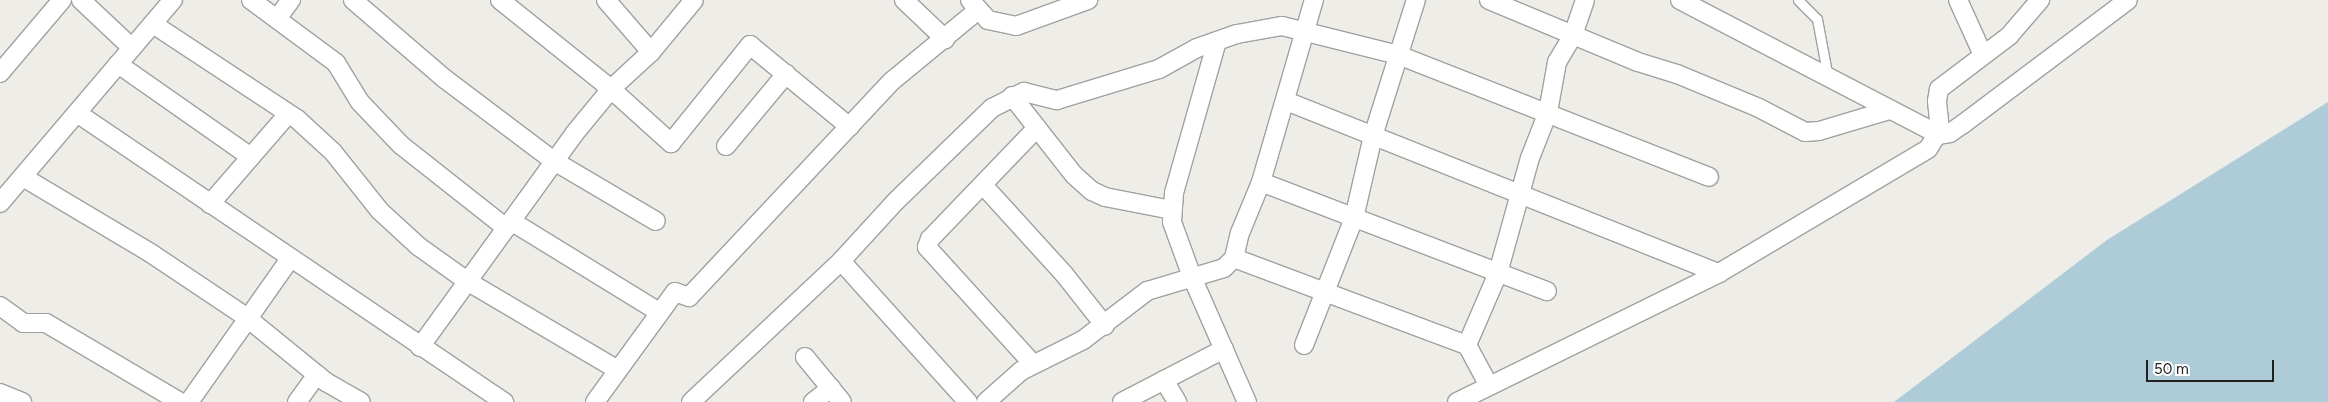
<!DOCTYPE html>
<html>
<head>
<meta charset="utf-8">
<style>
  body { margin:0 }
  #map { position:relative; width:2328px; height:402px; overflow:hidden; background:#efede7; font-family:Figtree,sans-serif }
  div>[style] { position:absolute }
  .water>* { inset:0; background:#adccd8 }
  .roads { filter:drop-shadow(1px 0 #a1a1a1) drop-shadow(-1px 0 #a1a1a1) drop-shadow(0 1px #a1a1a1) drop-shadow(0 -1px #a1a1a1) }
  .lane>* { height:9px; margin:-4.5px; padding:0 4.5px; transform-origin:4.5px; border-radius:4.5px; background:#fff }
  .street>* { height:18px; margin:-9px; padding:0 9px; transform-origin:9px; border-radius:9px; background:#fff }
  span { translate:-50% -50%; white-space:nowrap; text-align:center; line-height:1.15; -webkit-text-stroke:4px #fff; paint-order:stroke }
  .scale { position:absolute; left:2146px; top:360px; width:128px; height:22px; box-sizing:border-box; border:2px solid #202020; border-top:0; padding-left:6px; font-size:15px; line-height:18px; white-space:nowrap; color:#202020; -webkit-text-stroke:4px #fff; paint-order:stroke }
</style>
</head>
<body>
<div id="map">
  <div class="water">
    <div style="clip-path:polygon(2328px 102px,2328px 402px,1894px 402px,2107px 240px)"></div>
  </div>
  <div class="roads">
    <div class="lane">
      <div style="left:1798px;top:0;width:27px;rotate:45deg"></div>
      <div style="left:1817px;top:19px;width:60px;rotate:79.4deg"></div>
    </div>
    <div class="street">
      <div style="left:81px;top:0;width:70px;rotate:43.3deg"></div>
      <div style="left:251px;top:0;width:106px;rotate:36.5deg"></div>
      <div style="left:336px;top:63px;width:46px;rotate:58.4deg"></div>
      <div style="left:360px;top:102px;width:59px;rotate:46.4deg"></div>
      <div style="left:401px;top:145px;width:134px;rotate:38.3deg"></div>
      <div style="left:353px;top:0;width:121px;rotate:40.7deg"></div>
      <div style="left:445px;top:79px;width:136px;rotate:37deg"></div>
      <div style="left:554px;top:161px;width:118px;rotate:30.5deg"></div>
      <div style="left:500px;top:0;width:142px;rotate:38.7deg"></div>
      <div style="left:611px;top:89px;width:81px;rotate:42deg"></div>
      <div style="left:671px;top:143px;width:126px;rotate:-51.1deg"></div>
      <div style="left:750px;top:45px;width:129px;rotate:39.4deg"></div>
      <div style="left:606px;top:0;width:69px;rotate:49.1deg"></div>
      <div style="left:904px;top:0;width:57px;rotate:43.6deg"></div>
      <div style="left:970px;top:0;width:27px;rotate:48deg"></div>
      <div style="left:988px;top:20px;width:29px;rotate:12deg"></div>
      <div style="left:1016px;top:26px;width:77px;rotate:-19.9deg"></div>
      <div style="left:1489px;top:0;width:161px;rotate:22.6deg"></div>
      <div style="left:1638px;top:62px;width:41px;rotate:17.1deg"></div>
      <div style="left:1677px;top:74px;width:89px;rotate:22.5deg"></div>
      <div style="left:1759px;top:108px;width:52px;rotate:27.6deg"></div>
      <div style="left:1805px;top:132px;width:14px;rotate:-4deg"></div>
      <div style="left:1819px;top:131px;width:73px;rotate:-16.7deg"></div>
      <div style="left:1680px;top:0;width:292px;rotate:27.5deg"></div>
      <div style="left:1939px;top:135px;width:11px;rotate:-10deg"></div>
      <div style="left:1950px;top:133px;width:16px;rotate:-35deg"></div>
      <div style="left:1963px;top:124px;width:206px;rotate:-36.9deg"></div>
      <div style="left:1958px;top:0;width:60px;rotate:65.6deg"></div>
      <div style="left:277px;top:19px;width:24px;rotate:-54deg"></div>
      <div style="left:153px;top:24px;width:173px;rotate:33.4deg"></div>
      <div style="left:297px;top:119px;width:49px;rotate:42.5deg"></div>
      <div style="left:333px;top:152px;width:75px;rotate:51.5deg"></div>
      <div style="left:380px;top:211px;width:52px;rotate:42.6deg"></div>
      <div style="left:418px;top:246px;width:60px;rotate:35.5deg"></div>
      <div style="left:467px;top:281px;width:175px;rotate:30.5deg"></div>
      <div style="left:1217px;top:41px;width:158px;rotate:105.8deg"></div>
      <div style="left:1174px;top:193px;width:29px;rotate:94deg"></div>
      <div style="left:1172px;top:222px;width:59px;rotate:70deg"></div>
      <div style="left:1192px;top:277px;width:137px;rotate:66.3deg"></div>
      <div style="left:118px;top:64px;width:162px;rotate:35deg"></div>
      <div style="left:0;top:73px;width:96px;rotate:-49.7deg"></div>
      <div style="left:1012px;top:96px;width:100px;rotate:51.9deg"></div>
      <div style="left:1074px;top:175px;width:24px;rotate:42deg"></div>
      <div style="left:1092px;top:191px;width:14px;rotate:25deg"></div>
      <div style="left:1105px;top:197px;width:68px;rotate:11deg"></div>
      <div style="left:1286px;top:101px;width:466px;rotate:21.7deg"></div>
      <div style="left:77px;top:113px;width:516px;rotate:34.09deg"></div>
      <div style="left:726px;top:146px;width:94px;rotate:-50.2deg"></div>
      <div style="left:23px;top:177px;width:150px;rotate:30.8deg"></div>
      <div style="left:152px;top:254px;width:113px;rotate:33.8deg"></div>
      <div style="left:246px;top:317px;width:103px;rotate:39.1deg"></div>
      <div style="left:326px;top:382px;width:40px;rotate:29.7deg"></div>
      <div style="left:1261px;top:182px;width:306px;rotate:20.9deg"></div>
      <div style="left:983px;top:185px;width:120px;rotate:47.7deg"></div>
      <div style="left:1064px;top:274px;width:66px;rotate:51.7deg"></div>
      <div style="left:0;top:203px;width:267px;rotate:-49.6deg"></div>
      <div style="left:210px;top:204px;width:119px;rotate:-49.1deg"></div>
      <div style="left:511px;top:221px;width:174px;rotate:31.6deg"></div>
      <div style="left:1234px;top:258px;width:249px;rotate:20.5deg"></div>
      <div style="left:1467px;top:345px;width:44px;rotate:61.7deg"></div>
      <div style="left:841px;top:261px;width:190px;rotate:48deg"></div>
      <div style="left:0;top:306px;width:29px;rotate:36deg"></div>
      <div style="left:23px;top:323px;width:23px"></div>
      <div style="left:46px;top:323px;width:156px;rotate:30.5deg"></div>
      <div style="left:1304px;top:345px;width:136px;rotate:-68.5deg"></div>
      <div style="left:1354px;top:218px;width:84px;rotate:-77deg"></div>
      <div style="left:1373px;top:136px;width:143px;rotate:-72.5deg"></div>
      <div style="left:1467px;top:345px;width:78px;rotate:-66.7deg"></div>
      <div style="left:1498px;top:273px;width:119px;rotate:-74.5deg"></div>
      <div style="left:1530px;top:158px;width:49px;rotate:-68.6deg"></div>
      <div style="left:1548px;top:112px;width:51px;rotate:-79.8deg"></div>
      <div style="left:1557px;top:62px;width:31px;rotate:-59deg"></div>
      <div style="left:1573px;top:35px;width:37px;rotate:-71deg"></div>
      <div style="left:420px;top:347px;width:263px;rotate:-54.1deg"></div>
      <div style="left:574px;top:134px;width:58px;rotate:-50.6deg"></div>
      <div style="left:611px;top:89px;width:54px;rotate:-42.8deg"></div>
      <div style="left:651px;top:52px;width:67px;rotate:-50.4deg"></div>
      <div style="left:805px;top:357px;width:58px;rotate:50.6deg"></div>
      <div style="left:1033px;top:364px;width:158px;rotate:-132.2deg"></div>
      <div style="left:927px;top:247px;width:9px;rotate:-69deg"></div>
      <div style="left:930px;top:239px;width:154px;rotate:-46.1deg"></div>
      <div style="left:1164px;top:380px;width:26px;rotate:59deg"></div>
      <div style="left:0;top:393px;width:24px;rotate:22deg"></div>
      <div style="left:189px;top:402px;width:175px;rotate:-54.8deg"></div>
      <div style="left:297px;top:402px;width:34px;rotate:-54deg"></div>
      <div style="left:595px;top:402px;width:136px;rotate:-54deg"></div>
      <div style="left:675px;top:292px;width:15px;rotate:20deg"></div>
      <div style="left:689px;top:297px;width:296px;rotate:-46.8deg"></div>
      <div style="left:892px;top:81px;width:110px;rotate:-39.5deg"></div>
      <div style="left:691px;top:402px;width:206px;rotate:-43.2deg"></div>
      <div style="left:841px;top:261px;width:81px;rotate:-47.5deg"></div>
      <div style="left:896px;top:201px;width:134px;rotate:-44.1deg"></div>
      <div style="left:992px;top:108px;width:36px;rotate:-27deg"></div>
      <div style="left:1024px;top:92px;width:34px;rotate:14deg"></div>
      <div style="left:1057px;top:100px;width:107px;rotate:-16.9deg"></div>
      <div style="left:1159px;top:69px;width:43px;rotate:-28.9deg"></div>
      <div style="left:1197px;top:48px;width:42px;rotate:-19.3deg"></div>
      <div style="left:1237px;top:34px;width:46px;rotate:-10.1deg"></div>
      <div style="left:1282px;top:26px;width:120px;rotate:14deg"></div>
      <div style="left:1398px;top:55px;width:334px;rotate:21.4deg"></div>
      <div style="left:813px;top:402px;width:23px;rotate:-38deg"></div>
      <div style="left:986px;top:402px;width:47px;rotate:-41.5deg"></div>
      <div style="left:1021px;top:371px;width:69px;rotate:-26.6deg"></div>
      <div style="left:1083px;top:340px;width:81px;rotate:-37.4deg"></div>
      <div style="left:1147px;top:291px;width:80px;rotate:-16.6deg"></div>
      <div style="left:1224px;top:268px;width:14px;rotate:-45deg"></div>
      <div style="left:1234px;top:258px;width:26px;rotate:-77deg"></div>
      <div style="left:1240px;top:233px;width:55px;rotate:-67.6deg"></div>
      <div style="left:1261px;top:182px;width:190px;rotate:-73.8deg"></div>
      <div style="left:1122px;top:402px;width:115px;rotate:-27.5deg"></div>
      <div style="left:1457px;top:402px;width:292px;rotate:-26.2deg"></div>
      <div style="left:1719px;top:273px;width:243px;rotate:-30.7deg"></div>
      <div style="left:1928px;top:149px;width:22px;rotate:-58deg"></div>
      <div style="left:1940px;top:130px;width:29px;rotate:-96deg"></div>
      <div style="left:1937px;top:101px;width:12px;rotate:-81deg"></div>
      <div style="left:1939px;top:89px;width:88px;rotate:-37.1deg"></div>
      <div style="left:2009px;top:36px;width:48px;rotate:-49.3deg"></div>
    </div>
  </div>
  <div class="scale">50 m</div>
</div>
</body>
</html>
